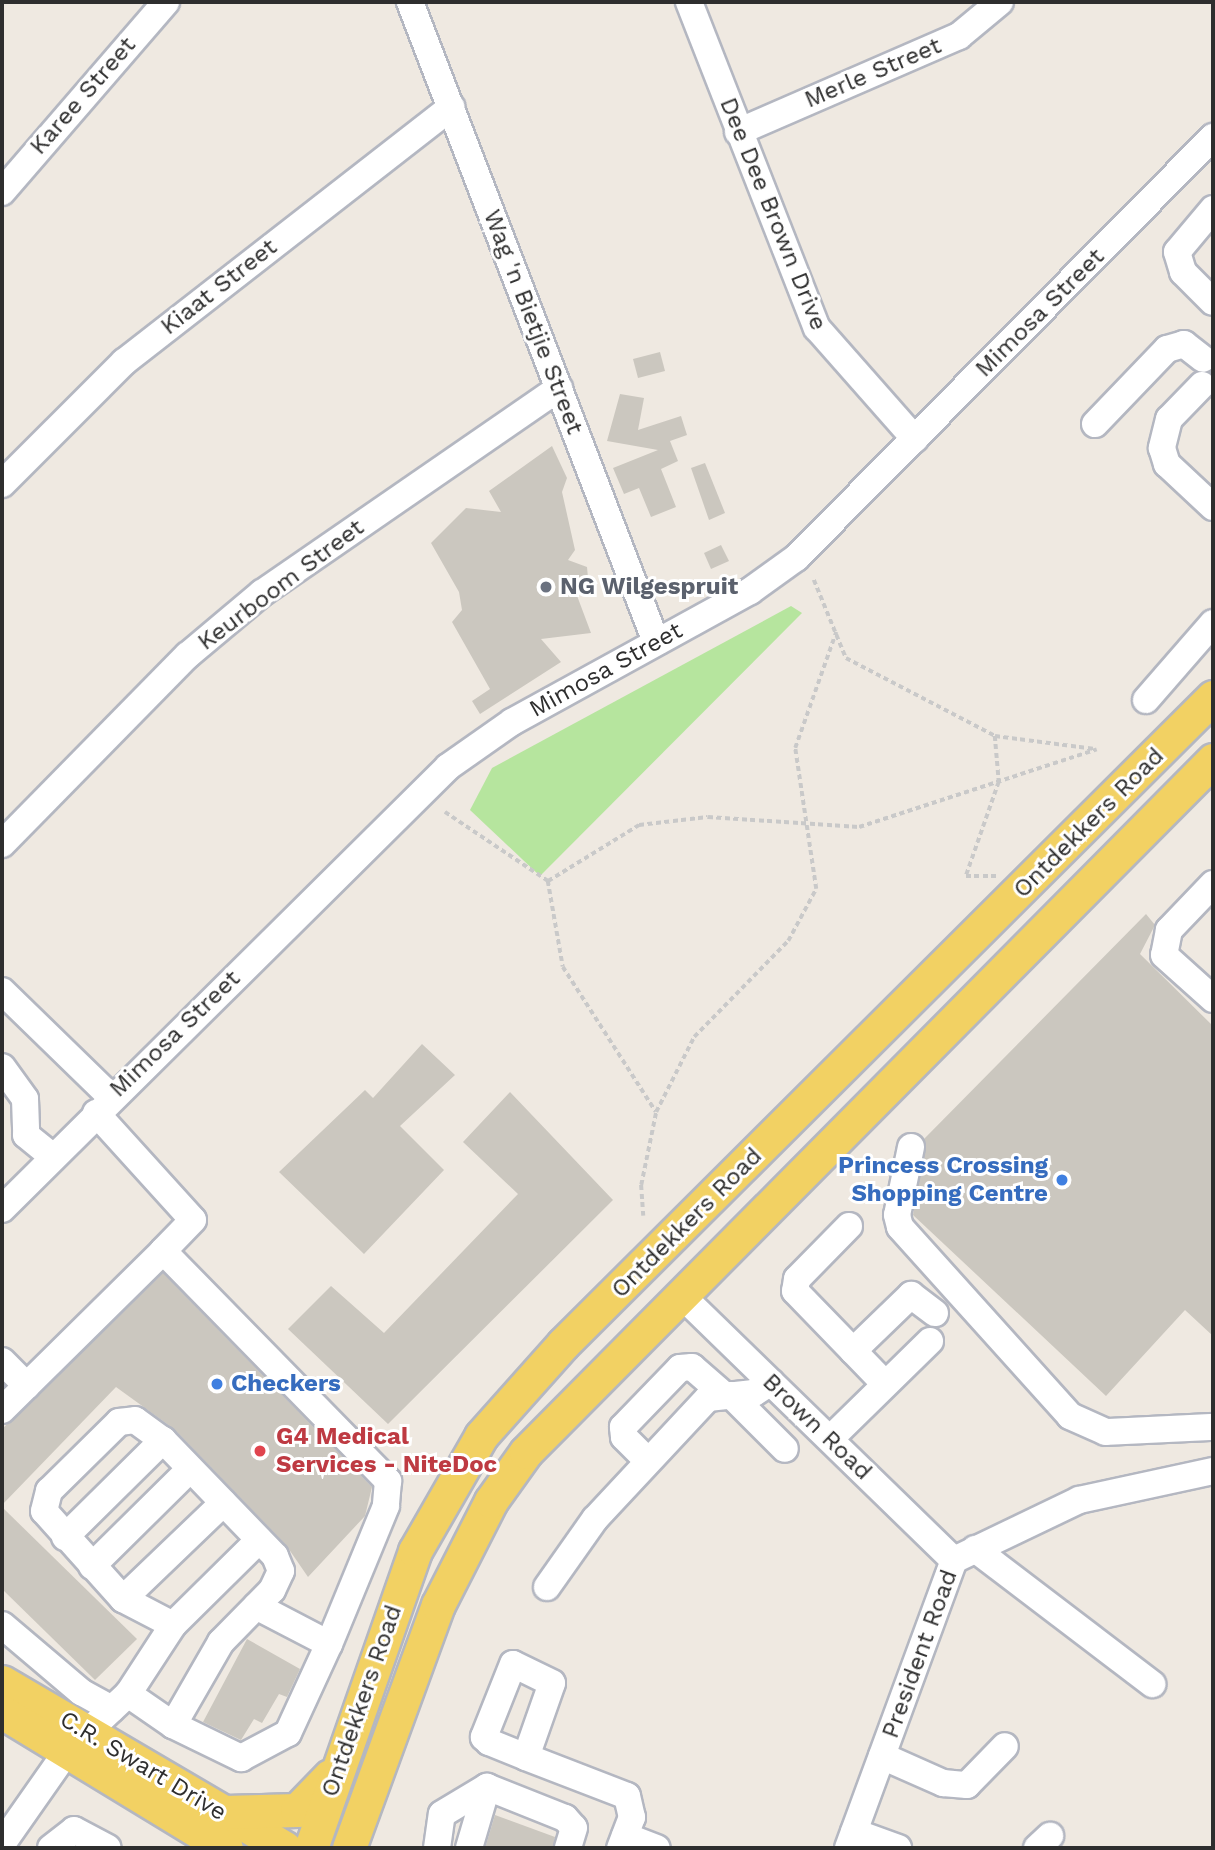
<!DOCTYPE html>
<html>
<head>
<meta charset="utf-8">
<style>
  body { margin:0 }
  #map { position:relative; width:1215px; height:1850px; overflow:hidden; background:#efe9e1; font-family:"Work Sans",sans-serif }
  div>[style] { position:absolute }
  .green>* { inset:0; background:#b6e59e }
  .building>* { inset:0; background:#cbc7bf }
  .path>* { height:3.5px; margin-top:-1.75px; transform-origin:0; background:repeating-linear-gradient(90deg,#c9c9c9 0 5px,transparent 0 8.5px) }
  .roads { filter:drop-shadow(2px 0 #b4b7c1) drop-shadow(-2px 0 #b4b7c1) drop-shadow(0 2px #b4b7c1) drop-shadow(0 -2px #b4b7c1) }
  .minor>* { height:26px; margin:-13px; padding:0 13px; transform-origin:13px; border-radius:13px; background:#fff }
  .major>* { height:33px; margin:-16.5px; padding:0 16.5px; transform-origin:16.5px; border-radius:16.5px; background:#f2d163 }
  .dots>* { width:19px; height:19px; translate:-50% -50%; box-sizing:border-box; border:4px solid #fff; border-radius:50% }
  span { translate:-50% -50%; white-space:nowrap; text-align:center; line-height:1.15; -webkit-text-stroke:6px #fff; paint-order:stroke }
  .street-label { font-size:24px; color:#2e2e2e }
  .worship-label { font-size:24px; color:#5b616d; font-weight:700 }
  .left { translate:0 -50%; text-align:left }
  .shop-label { font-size:24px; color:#366cbe; font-weight:700 }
  .right { translate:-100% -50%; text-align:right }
  .health-label { font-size:24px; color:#be3a42; font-weight:700 }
  .frame { position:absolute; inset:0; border:4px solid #2e2e2e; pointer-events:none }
</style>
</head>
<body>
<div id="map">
  <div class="green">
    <div style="clip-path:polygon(791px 606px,802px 613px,540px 876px,470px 810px,492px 768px)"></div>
  </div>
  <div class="building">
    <div style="clip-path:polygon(660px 352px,665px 371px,638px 378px,633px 359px)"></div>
    <div style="clip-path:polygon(620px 394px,644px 398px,638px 430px,681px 416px,687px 435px,670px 441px,678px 461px,661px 469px,676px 507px,651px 517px,639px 488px,624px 494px,613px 468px,658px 450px,607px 441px)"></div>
    <div style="clip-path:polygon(552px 446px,567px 478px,562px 492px,575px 550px,568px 560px,587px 567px,588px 578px,573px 585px,591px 633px,541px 639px,561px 662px,480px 714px,472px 701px,490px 689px,452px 622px,462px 610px,459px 592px,431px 543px,466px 508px,501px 512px,489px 491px)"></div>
    <div style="clip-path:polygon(705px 463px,725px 513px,709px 520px,691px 468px)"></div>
    <div style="clip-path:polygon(721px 545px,729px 561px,711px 569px,704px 553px)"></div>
    <div style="clip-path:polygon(1146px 914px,1155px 925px,1140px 954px,1213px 1026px,1213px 1336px,1185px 1310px,1106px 1396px,913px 1215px,924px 1139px)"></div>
    <div style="clip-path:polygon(422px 1044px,455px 1075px,400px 1126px,444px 1170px,364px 1254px,279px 1172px,365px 1090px,373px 1098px)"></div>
    <div style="clip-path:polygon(510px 1092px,613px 1200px,388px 1424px,288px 1329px,331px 1286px,384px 1333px,518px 1194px,463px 1142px)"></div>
    <div style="clip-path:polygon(163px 1273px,372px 1487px,365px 1516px,308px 1577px,286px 1545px,174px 1429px,116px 1387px,2px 1505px,2px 1429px)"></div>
    <div style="clip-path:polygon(2px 1507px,137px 1639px,95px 1680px,2px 1589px)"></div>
    <div style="clip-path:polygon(247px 1639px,300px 1669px,287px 1697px,279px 1694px,262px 1723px,254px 1719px,241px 1740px,203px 1722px)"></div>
    <div style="clip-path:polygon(495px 1815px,555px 1837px,553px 1848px,485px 1848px)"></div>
  </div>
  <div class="path">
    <div style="left:814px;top:580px;width:84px;rotate:67.7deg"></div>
    <div style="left:846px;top:658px;width:168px;rotate:27.6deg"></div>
    <div style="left:995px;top:736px;width:101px;rotate:7.4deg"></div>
    <div style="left:995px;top:736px;width:46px;rotate:85deg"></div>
    <div style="left:999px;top:782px;width:100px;rotate:109.3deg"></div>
    <div style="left:966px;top:876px;width:31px"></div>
    <div style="left:445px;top:812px;width:124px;rotate:33.8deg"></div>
    <div style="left:548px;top:881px;width:107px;rotate:-31.6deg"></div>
    <div style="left:639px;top:825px;width:69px;rotate:-6.6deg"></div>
    <div style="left:708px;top:817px;width:151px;rotate:3.8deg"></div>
    <div style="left:859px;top:827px;width:250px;rotate:-18.1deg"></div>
    <div style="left:548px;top:881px;width:87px;rotate:80.1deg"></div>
    <div style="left:563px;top:967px;width:172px;rotate:57.3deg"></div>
    <div style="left:643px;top:1216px;width:31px;rotate:-94deg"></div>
    <div style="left:641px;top:1185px;width:75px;rotate:-78.4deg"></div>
    <div style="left:656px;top:1112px;width:84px;rotate:-63.1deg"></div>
    <div style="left:694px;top:1037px;width:134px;rotate:-45.6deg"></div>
    <div style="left:788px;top:941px;width:59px;rotate:-61.7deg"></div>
    <div style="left:816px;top:889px;width:143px;rotate:-98.5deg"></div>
    <div style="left:795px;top:748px;width:123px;rotate:-70.5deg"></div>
  </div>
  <div class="roads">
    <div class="minor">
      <div style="left:410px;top:2px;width:686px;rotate:68.97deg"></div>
      <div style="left:689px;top:2px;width:350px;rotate:68.6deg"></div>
      <div style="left:817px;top:328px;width:148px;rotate:48.6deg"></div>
      <div style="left:738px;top:132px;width:241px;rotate:-23.5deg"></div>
      <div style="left:959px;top:36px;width:53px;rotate:-39.7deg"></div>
      <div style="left:2px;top:192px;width:251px;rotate:-49.2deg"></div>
      <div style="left:1213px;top:209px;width:56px;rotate:129.9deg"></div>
      <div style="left:1177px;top:252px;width:21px;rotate:73deg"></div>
      <div style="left:1183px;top:272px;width:42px;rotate:45deg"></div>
      <div style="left:1202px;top:385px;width:47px;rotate:134.1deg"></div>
      <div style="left:1169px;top:419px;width:30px;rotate:104deg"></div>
      <div style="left:1162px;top:448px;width:17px;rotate:73deg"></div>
      <div style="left:1167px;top:464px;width:63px;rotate:43.1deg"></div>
      <div style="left:1095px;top:424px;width:104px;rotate:-46.2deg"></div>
      <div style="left:1167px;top:349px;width:18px;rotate:-16deg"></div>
      <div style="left:1184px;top:344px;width:24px;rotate:38deg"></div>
      <div style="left:2px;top:484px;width:173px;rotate:-45deg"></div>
      <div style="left:124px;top:362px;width:415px;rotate:-37.9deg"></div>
      <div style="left:1146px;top:700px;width:102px;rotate:-49deg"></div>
      <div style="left:2px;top:844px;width:265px;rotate:-45.5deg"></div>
      <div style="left:188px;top:655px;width:97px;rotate:-40deg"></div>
      <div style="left:262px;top:593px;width:361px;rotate:-34.6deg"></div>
      <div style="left:1213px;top:884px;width:64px;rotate:133.7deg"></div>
      <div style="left:1169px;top:930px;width:25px;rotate:101deg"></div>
      <div style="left:1164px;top:955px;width:66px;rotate:41.9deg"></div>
      <div style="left:2px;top:991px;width:152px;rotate:44.2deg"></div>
      <div style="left:2px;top:1067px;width:39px;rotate:54deg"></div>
      <div style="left:25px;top:1099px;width:36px;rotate:88deg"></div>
      <div style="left:26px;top:1135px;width:35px;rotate:39deg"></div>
      <div style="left:96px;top:1113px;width:144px;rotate:47.8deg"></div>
      <div style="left:193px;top:1220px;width:43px;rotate:134.1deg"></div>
      <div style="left:163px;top:1251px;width:322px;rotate:45.6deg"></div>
      <div style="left:388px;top:1481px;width:25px;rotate:95deg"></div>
      <div style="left:386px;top:1506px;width:149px;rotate:112.4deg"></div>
      <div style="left:911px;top:1147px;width:69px;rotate:101.6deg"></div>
      <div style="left:897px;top:1215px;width:12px;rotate:76deg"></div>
      <div style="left:900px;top:1227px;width:254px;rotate:48deg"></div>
      <div style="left:1070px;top:1416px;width:39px;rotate:24deg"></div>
      <div style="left:1106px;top:1432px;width:107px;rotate:-2.7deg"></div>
      <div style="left:2px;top:1209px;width:628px;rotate:-44.74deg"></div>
      <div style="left:448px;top:767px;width:78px;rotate:-35.1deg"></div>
      <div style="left:512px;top:722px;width:272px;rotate:-28.8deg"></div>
      <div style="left:750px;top:591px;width:57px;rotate:-35.7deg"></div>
      <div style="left:796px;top:558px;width:593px;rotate:-45.27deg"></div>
      <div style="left:849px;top:1226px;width:74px;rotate:134.5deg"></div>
      <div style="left:797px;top:1279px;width:12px;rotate:99deg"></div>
      <div style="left:795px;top:1291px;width:129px;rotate:45.9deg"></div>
      <div style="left:680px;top:1294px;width:382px;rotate:44.2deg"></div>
      <div style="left:853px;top:1351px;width:81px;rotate:-44deg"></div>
      <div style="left:911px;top:1295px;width:30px;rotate:37deg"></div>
      <div style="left:2px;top:1361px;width:35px;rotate:45deg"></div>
      <div style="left:731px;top:1395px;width:76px;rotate:45deg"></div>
      <div style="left:2px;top:1410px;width:226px;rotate:-44.6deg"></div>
      <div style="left:830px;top:1439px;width:140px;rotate:-44.4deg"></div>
      <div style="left:648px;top:1461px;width:34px;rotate:-135deg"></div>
      <div style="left:624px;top:1437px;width:10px;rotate:-96deg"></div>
      <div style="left:623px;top:1427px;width:82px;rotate:-46deg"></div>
      <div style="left:680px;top:1368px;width:12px;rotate:-5deg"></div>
      <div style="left:692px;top:1367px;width:40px;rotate:41deg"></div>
      <div style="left:65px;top:1537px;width:138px;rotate:-44.7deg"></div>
      <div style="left:975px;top:1549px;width:223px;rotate:37.3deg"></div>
      <div style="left:92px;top:1566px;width:138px;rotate:-44.7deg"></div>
      <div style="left:547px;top:1587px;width:83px;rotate:-54.8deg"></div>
      <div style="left:595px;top:1519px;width:166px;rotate:-47deg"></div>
      <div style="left:708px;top:1398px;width:46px;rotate:-6.2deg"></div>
      <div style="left:754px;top:1393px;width:20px;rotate:-33deg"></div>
      <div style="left:123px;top:1599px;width:139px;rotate:-43.8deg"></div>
      <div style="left:2px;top:1625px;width:104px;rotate:40.3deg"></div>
      <div style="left:81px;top:1692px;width:35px;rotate:29deg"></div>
      <div style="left:173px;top:1625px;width:121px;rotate:-44.7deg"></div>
      <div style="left:173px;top:1725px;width:76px;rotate:25.9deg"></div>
      <div style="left:241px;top:1758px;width:53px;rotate:-28deg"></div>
      <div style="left:288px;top:1733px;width:98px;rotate:-65.3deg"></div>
      <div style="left:329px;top:1644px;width:82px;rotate:-152.5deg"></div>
      <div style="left:882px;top:1756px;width:67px;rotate:23.9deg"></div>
      <div style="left:943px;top:1783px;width:24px;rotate:5deg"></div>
      <div style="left:967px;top:1785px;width:54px;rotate:-45.7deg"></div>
      <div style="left:526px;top:1757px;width:78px;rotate:-70.6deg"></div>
      <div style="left:552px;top:1683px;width:43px;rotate:-154deg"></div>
      <div style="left:513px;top:1664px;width:79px;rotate:111.7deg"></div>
      <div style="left:484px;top:1737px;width:7px;rotate:45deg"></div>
      <div style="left:489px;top:1742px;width:40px;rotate:22deg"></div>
      <div style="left:526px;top:1757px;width:108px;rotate:21.1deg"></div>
      <div style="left:627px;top:1796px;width:22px;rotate:77deg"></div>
      <div style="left:632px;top:1817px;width:33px;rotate:111deg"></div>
      <div style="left:854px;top:1832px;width:47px;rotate:20deg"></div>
      <div style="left:625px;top:1836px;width:34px;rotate:21deg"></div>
      <div style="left:2px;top:1844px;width:113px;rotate:-55deg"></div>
      <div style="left:67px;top:1751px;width:83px;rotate:-43.1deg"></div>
      <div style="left:128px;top:1694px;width:82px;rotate:-56.9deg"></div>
      <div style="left:173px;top:1625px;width:56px;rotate:-152.5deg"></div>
      <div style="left:123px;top:1599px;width:118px;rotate:-131.9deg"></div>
      <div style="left:44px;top:1511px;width:21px;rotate:-76deg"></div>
      <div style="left:49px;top:1491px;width:98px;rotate:-44.6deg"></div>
      <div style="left:119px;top:1422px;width:16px;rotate:-7deg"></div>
      <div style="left:135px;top:1420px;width:34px;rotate:36deg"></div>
      <div style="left:163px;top:1440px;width:161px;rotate:46deg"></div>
      <div style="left:275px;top:1556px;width:16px;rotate:68deg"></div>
      <div style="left:281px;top:1571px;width:21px;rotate:115deg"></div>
      <div style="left:272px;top:1590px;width:73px;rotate:134.4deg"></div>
      <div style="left:221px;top:1642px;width:96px;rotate:120deg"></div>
      <div style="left:173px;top:1725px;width:55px;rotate:-145.4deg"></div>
      <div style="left:51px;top:1848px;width:29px;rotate:-38deg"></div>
      <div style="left:74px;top:1830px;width:38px;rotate:28deg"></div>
      <div style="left:437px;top:1848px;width:34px;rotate:-82deg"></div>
      <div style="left:442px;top:1814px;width:52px;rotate:-31deg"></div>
      <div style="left:469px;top:1848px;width:64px;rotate:-73.6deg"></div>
      <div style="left:487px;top:1787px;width:84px;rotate:21.7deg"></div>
      <div style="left:565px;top:1818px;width:13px;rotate:48deg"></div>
      <div style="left:574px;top:1828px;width:21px;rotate:107deg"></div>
      <div style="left:848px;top:1848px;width:307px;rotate:-69.8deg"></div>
      <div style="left:954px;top:1560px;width:139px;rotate:-25.6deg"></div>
      <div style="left:1079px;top:1500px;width:137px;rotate:-12.2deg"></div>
      <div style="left:1037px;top:1848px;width:18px;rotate:-43deg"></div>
    </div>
    <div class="major">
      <div style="left:2px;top:1682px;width:328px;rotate:30.4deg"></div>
      <div style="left:2px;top:1712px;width:262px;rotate:31.3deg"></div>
      <div style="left:225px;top:1812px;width:72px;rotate:-1.6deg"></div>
      <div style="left:297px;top:1810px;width:47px;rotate:-45.9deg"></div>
      <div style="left:311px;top:1848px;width:315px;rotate:-70.7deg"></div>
      <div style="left:415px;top:1551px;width:133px;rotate:-60.1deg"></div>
      <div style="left:481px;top:1436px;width:123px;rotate:-48.3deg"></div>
      <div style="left:563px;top:1344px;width:917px;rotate:-44.87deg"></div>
      <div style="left:349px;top:1848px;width:259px;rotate:-69.9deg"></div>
      <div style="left:438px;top:1605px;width:117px;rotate:-63deg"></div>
      <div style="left:491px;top:1501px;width:60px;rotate:-54.5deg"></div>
      <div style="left:526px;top:1452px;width:975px;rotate:-45.21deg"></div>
    </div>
  </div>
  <div class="dots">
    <div style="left:546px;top:587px;background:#6b7280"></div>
    <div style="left:1062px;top:1180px;background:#3f7fe0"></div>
    <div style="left:217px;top:1384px;background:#3f7fe0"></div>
    <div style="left:260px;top:1451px;background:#e0444e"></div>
  </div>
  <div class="street-label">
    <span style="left:873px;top:73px;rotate:-23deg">Merle Street</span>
    <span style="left:83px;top:96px;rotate:-49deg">Karee Street</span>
    <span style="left:773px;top:214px;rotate:68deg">Dee Dee Brown Drive</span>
    <span style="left:219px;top:287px;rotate:-38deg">Kiaat Street</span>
    <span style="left:1040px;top:313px;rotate:-45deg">Mimosa Street</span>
    <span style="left:533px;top:322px;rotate:69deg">Wag 'n Bietjie Street</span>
    <span style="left:281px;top:585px;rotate:-37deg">Keurboom Street</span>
    <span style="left:606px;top:670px;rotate:-29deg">Mimosa Street</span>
    <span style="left:1089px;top:823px;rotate:-45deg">Ontdekkers Road</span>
    <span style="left:175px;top:1034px;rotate:-44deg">Mimosa Street</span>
    <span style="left:687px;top:1223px;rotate:-45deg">Ontdekkers Road</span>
    <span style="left:817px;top:1427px;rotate:44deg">Brown Road</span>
    <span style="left:920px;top:1654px;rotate:-70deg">President Road</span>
    <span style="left:362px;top:1701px;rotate:-71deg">Ontdekkers Road</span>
    <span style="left:143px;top:1766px;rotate:31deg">C.R. Swart Drive</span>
  </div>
  <div class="worship-label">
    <span class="left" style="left:560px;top:587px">NG Wilgespruit</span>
  </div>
  <div class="shop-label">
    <span class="right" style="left:1048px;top:1180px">Princess Crossing<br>Shopping Centre</span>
    <span class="left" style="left:231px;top:1384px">Checkers</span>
  </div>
  <div class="health-label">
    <span class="left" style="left:276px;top:1451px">G4 Medical<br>Services - NiteDoc</span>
  </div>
  <div class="frame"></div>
</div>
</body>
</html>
